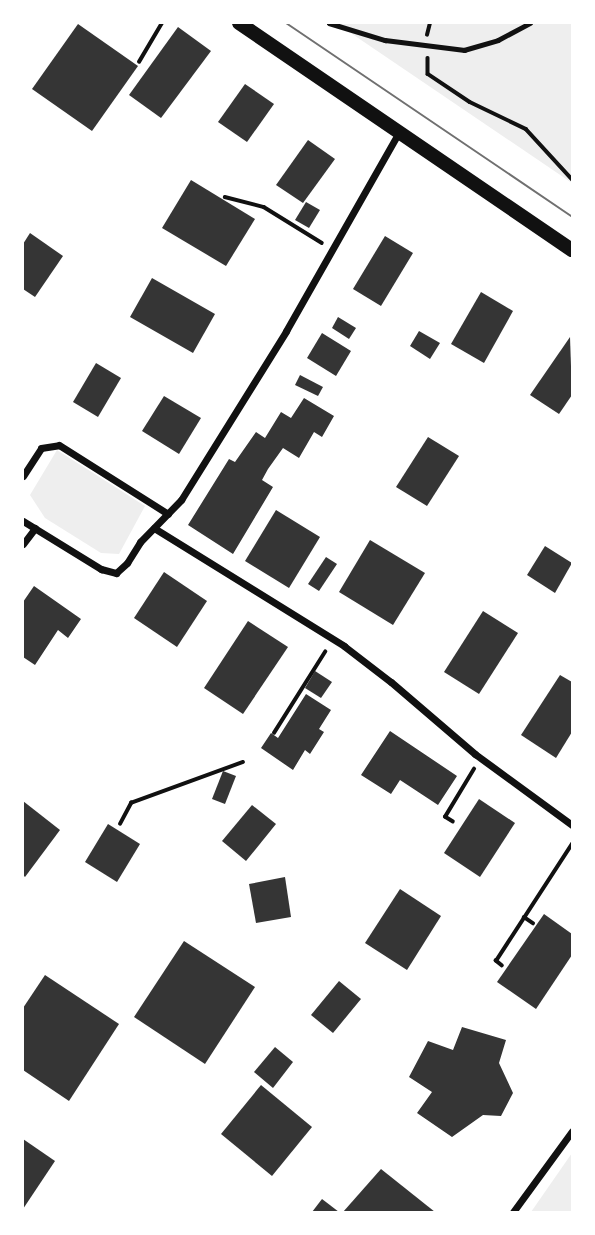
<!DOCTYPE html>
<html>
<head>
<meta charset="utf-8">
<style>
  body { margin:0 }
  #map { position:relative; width:595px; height:1235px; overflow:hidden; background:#fff; font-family:"Work Sans",sans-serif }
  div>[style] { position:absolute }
  .green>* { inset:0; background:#eee }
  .building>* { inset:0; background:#353535 }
  .path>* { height:3.5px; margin:-1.75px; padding:0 1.75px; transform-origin:1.75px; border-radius:1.75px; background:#111 }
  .service>* { height:4.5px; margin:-2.25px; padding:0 2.25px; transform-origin:2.25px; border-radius:2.25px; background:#111 }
  .minor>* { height:7px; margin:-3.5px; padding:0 3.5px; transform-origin:3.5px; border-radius:3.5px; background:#111 }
  .secondary>* { height:14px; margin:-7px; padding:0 7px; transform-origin:7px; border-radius:7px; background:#111 }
  .tram>* { height:2px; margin:-1px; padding:0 1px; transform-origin:1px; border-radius:1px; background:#707070 }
  span { translate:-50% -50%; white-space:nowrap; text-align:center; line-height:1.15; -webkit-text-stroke:5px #fff; paint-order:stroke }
  .frame { position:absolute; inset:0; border:24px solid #fff; pointer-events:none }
</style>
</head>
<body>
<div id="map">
  <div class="green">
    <div style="clip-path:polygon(336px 23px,572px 23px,572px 183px)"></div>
    <div style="clip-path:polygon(57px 450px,145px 506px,119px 554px,101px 553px,45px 518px,30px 495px)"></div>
    <div style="clip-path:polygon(572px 1153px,572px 1212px,531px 1212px)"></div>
  </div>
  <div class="building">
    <div style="clip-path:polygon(78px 24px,138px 66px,92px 131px,32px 89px)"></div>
    <div style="clip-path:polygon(178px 27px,211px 51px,161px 118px,129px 95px)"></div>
    <div style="clip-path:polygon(245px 84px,274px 104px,247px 142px,218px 122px)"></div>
    <div style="clip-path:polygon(308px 140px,335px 159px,303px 203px,276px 185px)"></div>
    <div style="clip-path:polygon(191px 180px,255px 219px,226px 266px,162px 228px)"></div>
    <div style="clip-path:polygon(306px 202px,320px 210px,309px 228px,295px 220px)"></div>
    <div style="clip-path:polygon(30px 233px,63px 256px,35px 297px,23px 289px,23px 244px)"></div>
    <div style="clip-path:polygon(385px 236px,413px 253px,381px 306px,353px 289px)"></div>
    <div style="clip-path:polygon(152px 278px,215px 314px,193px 353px,130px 317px)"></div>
    <div style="clip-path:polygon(481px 292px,513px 311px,484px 363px,451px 344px)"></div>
    <div style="clip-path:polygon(338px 317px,356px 328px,349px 339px,332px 328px)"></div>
    <div style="clip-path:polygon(419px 331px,440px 343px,430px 359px,410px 346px)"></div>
    <div style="clip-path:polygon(322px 333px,351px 351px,336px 376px,307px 358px)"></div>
    <div style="clip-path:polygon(570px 337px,572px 395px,559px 414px,530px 395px)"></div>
    <div style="clip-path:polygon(96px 363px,121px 378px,98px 417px,73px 402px)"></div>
    <div style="clip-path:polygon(300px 375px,323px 387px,318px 396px,295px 385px)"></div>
    <div style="clip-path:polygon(164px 396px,201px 418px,179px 454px,142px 431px)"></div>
    <div style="clip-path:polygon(304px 398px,334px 416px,322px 437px,314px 432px,299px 458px,283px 448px,268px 469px,262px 480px,273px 487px,233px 554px,188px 525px,229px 459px,235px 462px,256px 432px,265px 438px,281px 412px,291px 418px)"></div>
    <div style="clip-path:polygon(428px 437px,459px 456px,427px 506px,396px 487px)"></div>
    <div style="clip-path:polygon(276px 510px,320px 537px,289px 588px,245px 561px)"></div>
    <div style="clip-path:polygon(370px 540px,425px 573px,393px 625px,339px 592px)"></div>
    <div style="clip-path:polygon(545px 546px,572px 563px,555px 593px,527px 575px)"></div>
    <div style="clip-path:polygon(326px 557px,337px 564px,319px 591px,308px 584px)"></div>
    <div style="clip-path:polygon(164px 572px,207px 601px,177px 647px,134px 618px)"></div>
    <div style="clip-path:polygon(34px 586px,81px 619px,68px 638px,58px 630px,35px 665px,23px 657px,23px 602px)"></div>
    <div style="clip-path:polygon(483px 611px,518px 633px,479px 694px,444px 672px)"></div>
    <div style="clip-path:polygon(248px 621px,288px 647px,243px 714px,204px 688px)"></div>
    <div style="clip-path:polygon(315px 671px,332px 682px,321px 698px,305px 688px)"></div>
    <div style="clip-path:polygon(560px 675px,572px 682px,572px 732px,556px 758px,521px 735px)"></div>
    <div style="clip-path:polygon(306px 694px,331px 710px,319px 729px,324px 732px,310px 754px,305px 750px,293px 770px,261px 748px,271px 733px,278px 738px)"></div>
    <div style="clip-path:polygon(390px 731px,457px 776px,438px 805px,400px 780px,391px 794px,361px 775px)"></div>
    <div style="clip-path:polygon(223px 771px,236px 776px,225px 804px,212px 799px)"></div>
    <div style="clip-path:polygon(479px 799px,515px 823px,480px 877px,444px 853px)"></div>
    <div style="clip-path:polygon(23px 801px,60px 830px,25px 877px,23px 875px)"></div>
    <div style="clip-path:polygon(252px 805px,276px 824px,246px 861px,222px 841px)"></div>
    <div style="clip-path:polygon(108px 824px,140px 844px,117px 882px,85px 862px)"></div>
    <div style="clip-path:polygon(285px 877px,291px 917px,256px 923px,249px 884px)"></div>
    <div style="clip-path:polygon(400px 889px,441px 916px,407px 970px,365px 943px)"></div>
    <div style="clip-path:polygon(544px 914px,572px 934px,572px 955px,536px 1009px,497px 982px)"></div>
    <div style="clip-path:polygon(184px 941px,255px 987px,205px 1064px,134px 1017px)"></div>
    <div style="clip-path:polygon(45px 975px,119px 1024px,69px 1101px,23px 1070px,23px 1008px)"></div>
    <div style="clip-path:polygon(339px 981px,361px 999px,333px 1033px,311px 1015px)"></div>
    <div style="clip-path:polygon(462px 1027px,506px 1040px,499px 1063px,513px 1093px,501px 1116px,483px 1115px,452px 1137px,417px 1113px,432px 1092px,409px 1077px,428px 1041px,453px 1050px)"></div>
    <div style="clip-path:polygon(275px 1047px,293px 1062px,273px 1088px,254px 1072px)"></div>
    <div style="clip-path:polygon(261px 1085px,312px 1127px,272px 1176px,221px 1134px)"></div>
    <div style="clip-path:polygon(23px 1139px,55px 1161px,23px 1209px)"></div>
    <div style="clip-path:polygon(381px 1169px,435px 1212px,343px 1212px)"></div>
    <div style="clip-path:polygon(322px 1199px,339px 1212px,312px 1212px)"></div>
  </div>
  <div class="path">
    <div style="left:427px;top:35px;width:12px;rotate:-76deg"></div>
    <div style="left:428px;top:58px;width:16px;rotate:90deg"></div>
    <div style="left:428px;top:74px;width:50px;rotate:33.7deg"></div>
    <div style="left:470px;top:102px;width:62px;rotate:25.7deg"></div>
    <div style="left:526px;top:129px;width:68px;rotate:47.4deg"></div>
    <div style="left:139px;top:62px;width:45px;rotate:-59.5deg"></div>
    <div style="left:225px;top:197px;width:40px;rotate:14.4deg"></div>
    <div style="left:264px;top:207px;width:68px;rotate:31.8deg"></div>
    <div style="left:274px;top:733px;width:96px;rotate:-57.8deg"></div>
    <div style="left:453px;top:822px;width:9px;rotate:-148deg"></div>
    <div style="left:445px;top:817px;width:56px;rotate:-58.9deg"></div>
    <div style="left:120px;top:824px;width:24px;rotate:-62deg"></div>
    <div style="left:131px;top:803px;width:119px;rotate:-20.1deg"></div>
    <div style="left:524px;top:917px;width:11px;rotate:34deg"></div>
    <div style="left:502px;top:966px;width:8px;rotate:-140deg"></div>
    <div style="left:496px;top:961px;width:140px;rotate:-57deg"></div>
  </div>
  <div class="service">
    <div style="left:329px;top:23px;width:59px;rotate:16.9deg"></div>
    <div style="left:385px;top:40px;width:80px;rotate:7.2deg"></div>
    <div style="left:464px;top:50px;width:35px;rotate:-16deg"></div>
    <div style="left:498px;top:40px;width:36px;rotate:-28deg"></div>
  </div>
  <div class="minor">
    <div style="left:23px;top:476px;width:33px;rotate:-57deg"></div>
    <div style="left:41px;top:448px;width:18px;rotate:-9deg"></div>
    <div style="left:59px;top:445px;width:129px;rotate:32.3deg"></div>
    <div style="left:23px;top:521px;width:92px;rotate:31.6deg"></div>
    <div style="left:101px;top:569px;width:16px;rotate:15deg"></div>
    <div style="left:116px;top:573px;width:15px;rotate:-42deg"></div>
    <div style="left:127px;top:563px;width:25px;rotate:-58deg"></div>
    <div style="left:140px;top:542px;width:59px;rotate:-45.7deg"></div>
    <div style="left:181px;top:500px;width:199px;rotate:-58.1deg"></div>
    <div style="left:286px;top:331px;width:229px;rotate:-60.4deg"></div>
    <div style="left:154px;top:528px;width:224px;rotate:31.8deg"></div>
    <div style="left:344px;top:646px;width:59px;rotate:37.5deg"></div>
    <div style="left:391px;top:682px;width:111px;rotate:40.6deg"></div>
    <div style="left:475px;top:754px;width:120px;rotate:36.2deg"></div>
    <div style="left:23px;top:544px;width:20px;rotate:-53deg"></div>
    <div style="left:513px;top:1212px;width:100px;rotate:-53.9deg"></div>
  </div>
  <div class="secondary">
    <div style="left:239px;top:23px;width:403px;rotate:34.3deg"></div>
  </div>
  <div class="tram">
    <div style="left:286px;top:23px;width:346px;rotate:34.1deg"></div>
  </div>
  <div class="frame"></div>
</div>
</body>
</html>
